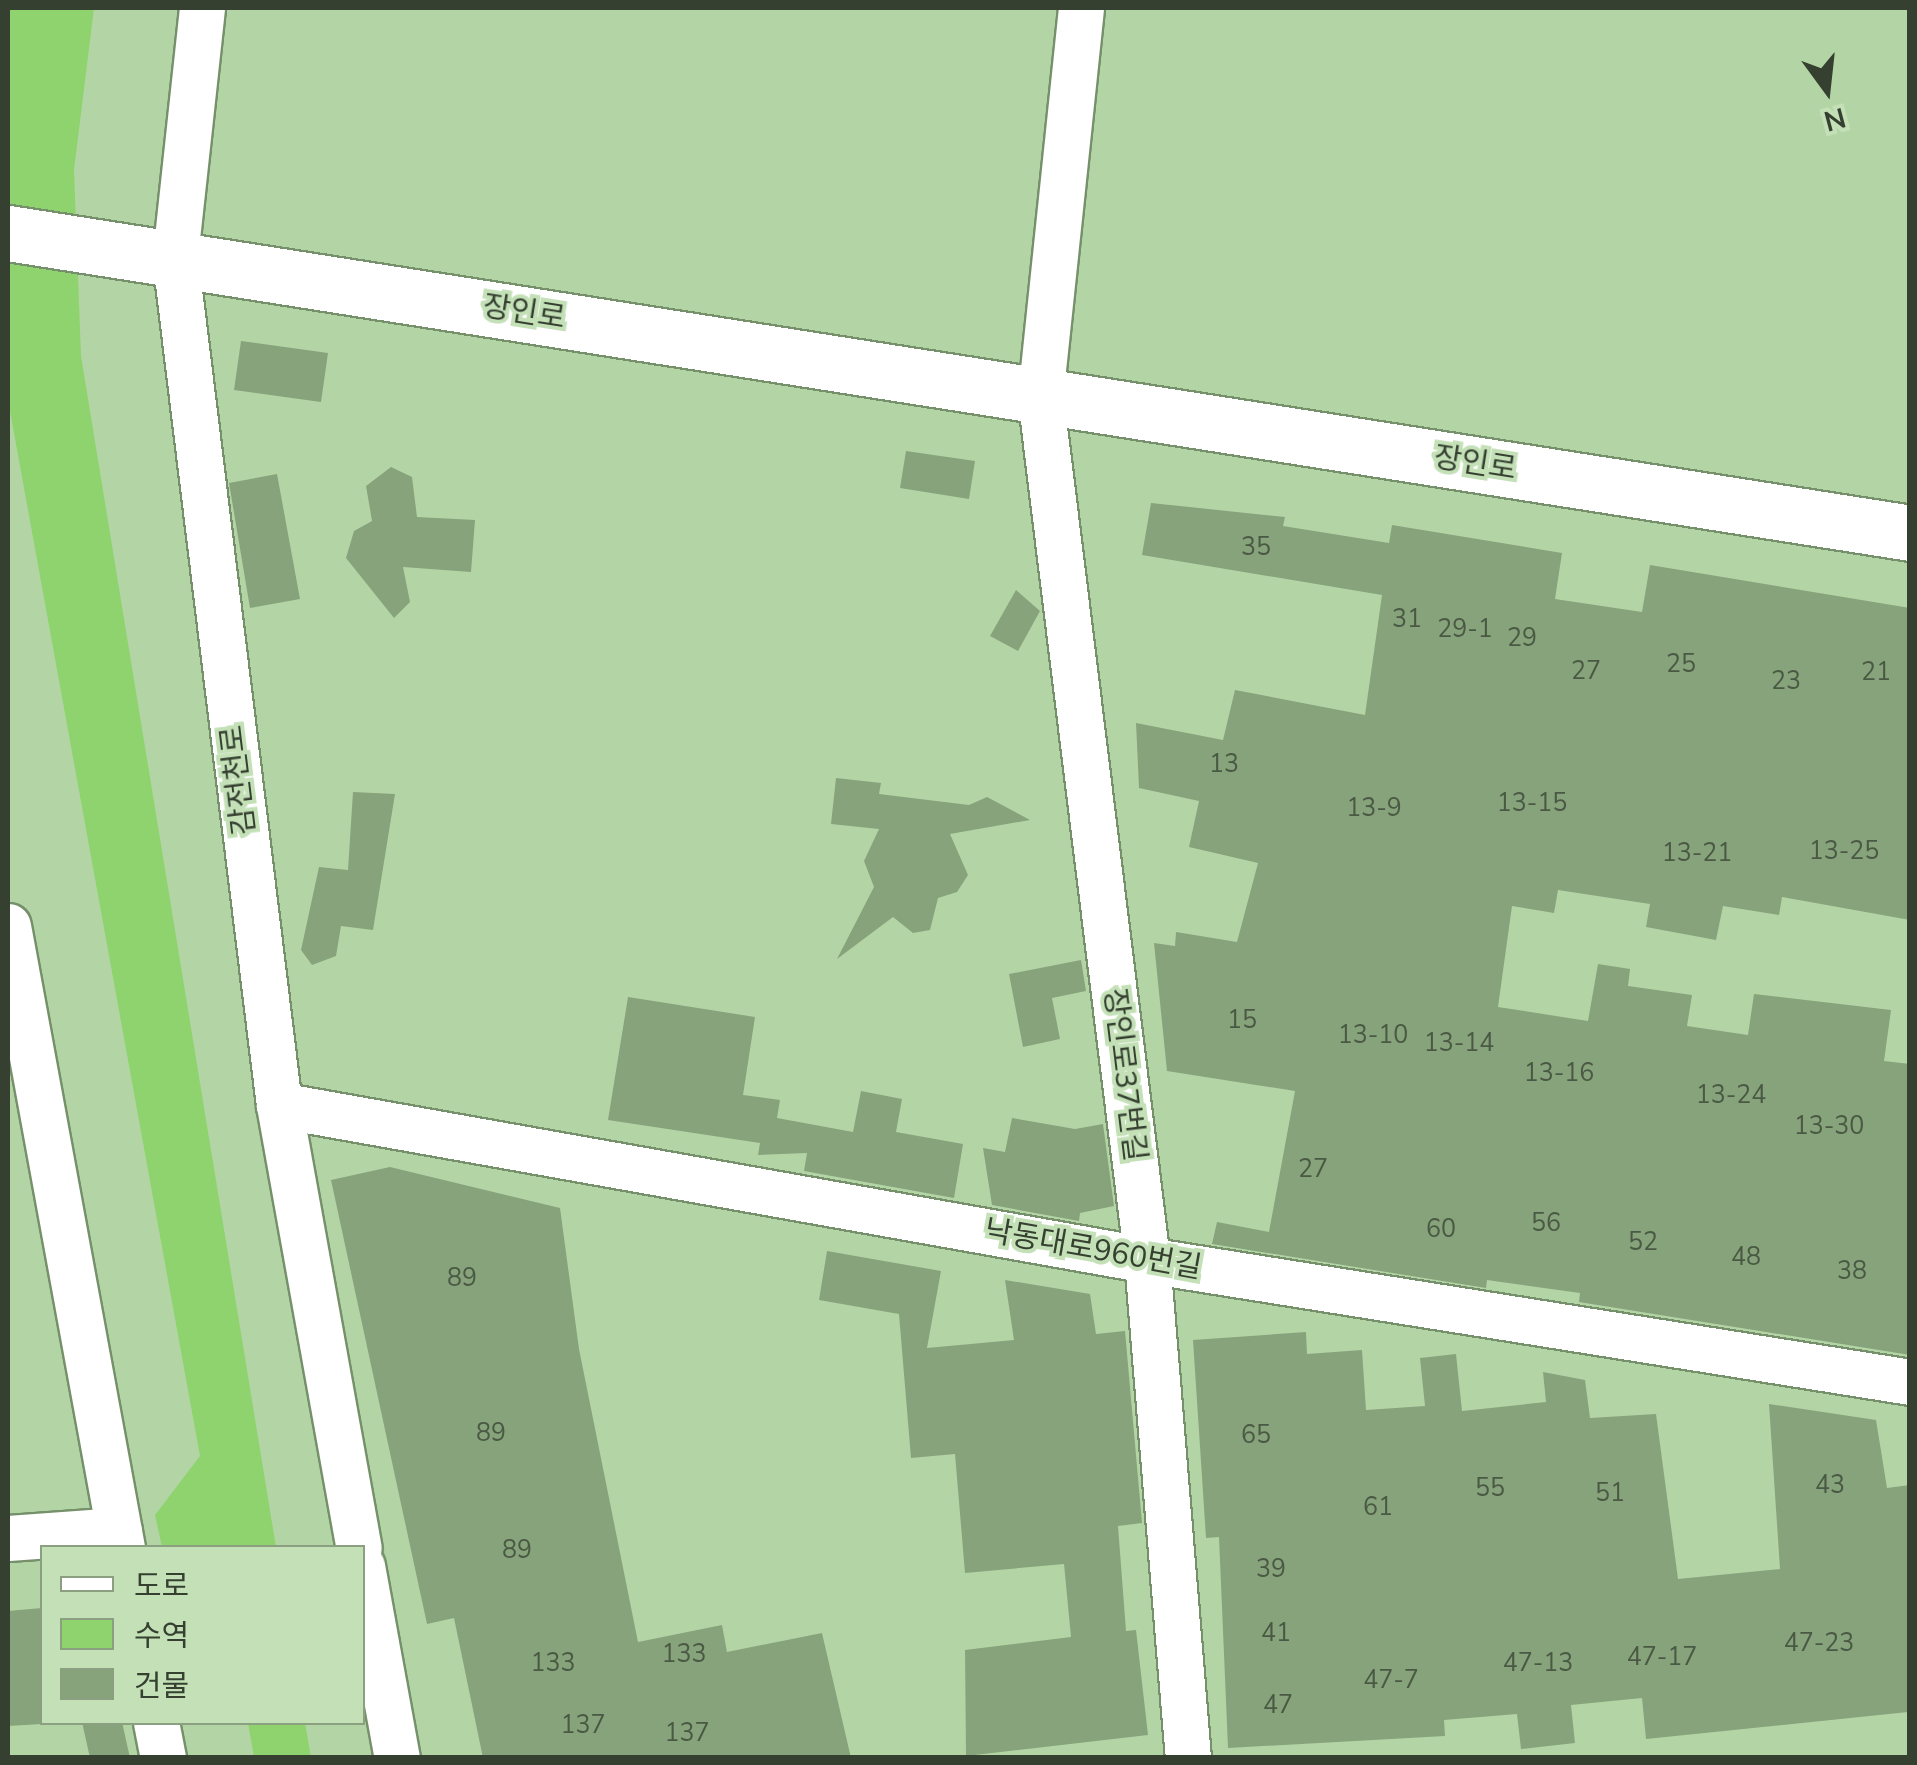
<!DOCTYPE html>
<html>
<head>
<meta charset="utf-8">
<style>
  body { margin:0 }
  #map { position:relative; width:1917px; height:1765px; overflow:hidden; background:#c3e0b7; font-family:"Nunito Sans","Noto Sans KR",sans-serif }
  div>[style] { position:absolute }
  .built>* { inset:0; background:#b3d5a5 }
  .water>* { inset:0; background:#8ed36e }
  .building>* { inset:0; background:#87a37b }
  .roads { filter:drop-shadow(2px 0 #75906a) drop-shadow(-2px 0 #75906a) drop-shadow(0 2px #75906a) drop-shadow(0 -2px #75906a) }
  .minor>* { height:45px; margin:-22.5px; padding:0 22.5px; transform-origin:22.5px; border-radius:22.5px; background:#fff }
  .major>* { height:55px; margin:-27.5px; padding:0 27.5px; transform-origin:27.5px; border-radius:27.5px; background:#fff }
  span { translate:-50% -50%; white-space:nowrap; text-align:center; line-height:1.15; -webkit-text-stroke:8px #c3e0b7; paint-order:stroke }
  .number-label { font-size:25px; color:#4a5943 }
  .number-label span { -webkit-text-stroke-width:0 }
  .street-label { font-size:30px; color:#354030 }
  .frame { position:absolute; inset:0; border:10px solid #354030; pointer-events:none }
  .legend { position:absolute; left:40px; top:1545px; width:325px; height:180px; box-sizing:border-box; background:#c3e0b7; border:2px solid #8aa081; margin:0; padding:12px 18px; list-style:none; font-size:30px; color:#354030 }
  .legend li { display:flex; align-items:center; gap:20px; height:50px }
  .legend b { width:50px; border:2px solid #8aa081 }
  .north { position:absolute; left:1777px; top:40px; width:100px; height:100px; -webkit-text-stroke:8px #c3e0b7; paint-order:stroke; rotate:165deg; font-size:28px; font-weight:700; line-height:40px; text-align:center; color:#354030 }
  .north::after { content:''; display:block; margin:auto; width:35px; height:45px; background:#354030; clip-path:polygon(50% 0,100% 100%,50% 72%,0 100%) }
</style>
</head>
<body>
<div id="map">
  <div class="built">
    <div style="clip-path:polygon(evenodd,8px 8px,1909px 8px,1909px 1757px,8px 1758px,8px 8px,42px 1548px,362px 1548px,362px 1722px,42px 1722px,42px 1548px)"></div>
  </div>
  <div class="water">
    <div style="clip-path:polygon(10px 8px,94px 8px,74px 170px,81px 356px,276px 1547px,162px 1547px,155px 1515px,200px 1456px,8px 400px)"></div>
    <div style="clip-path:polygon(248px 1723px,305px 1723px,311px 1757px,254px 1757px)"></div>
  </div>
  <div class="building">
    <div style="clip-path:polygon(241px 341px,328px 353px,321px 402px,234px 390px)"></div>
    <div style="clip-path:polygon(906px 451px,975px 461px,969px 499px,900px 488px)"></div>
    <div style="clip-path:polygon(391px 467px,412px 477px,417px 517px,475px 520px,471px 572px,403px 567px,410px 602px,394px 618px,346px 558px,354px 531px,372px 521px,366px 486px)"></div>
    <div style="clip-path:polygon(277px 474px,300px 599px,250px 608px,229px 483px)"></div>
    <div style="clip-path:polygon(1151px 503px,1285px 517px,1283px 526px,1389px 543px,1392px 525px,1562px 553px,1555px 599px,1642px 612px,1650px 565px,1910px 608px,1910px 920px,1782px 897px,1779px 915px,1723px 906px,1716px 940px,1646px 927px,1650px 904px,1558px 890px,1554px 913px,1512px 906px,1498px 1007px,1588px 1021px,1598px 964px,1630px 969px,1628px 986px,1692px 995px,1687px 1026px,1748px 1035px,1754px 994px,1891px 1010px,1884px 1061px,1910px 1064px,1910px 1355px,1579px 1302px,1580px 1293px,1487px 1280px,1486px 1288px,1212px 1244px,1217px 1222px,1269px 1232px,1295px 1091px,1167px 1071px,1154px 943px,1175px 946px,1176px 932px,1237px 942px,1258px 863px,1189px 847px,1199px 801px,1139px 788px,1136px 723px,1223px 740px,1235px 690px,1365px 715px,1382px 595px,1142px 555px)"></div>
    <div style="clip-path:polygon(1016px 590px,1040px 611px,1018px 651px,990px 636px)"></div>
    <div style="clip-path:polygon(836px 778px,881px 783px,879px 794px,969px 805px,987px 797px,1030px 820px,950px 834px,968px 875px,957px 892px,938px 898px,930px 930px,913px 933px,893px 917px,837px 959px,874px 887px,864px 861px,879px 829px,831px 824px)"></div>
    <div style="clip-path:polygon(353px 792px,395px 794px,373px 930px,341px 926px,336px 956px,312px 965px,301px 950px,319px 867px,348px 870px)"></div>
    <div style="clip-path:polygon(1081px 960px,1086px 991px,1052px 998px,1060px 1039px,1023px 1047px,1009px 974px)"></div>
    <div style="clip-path:polygon(628px 997px,755px 1017px,743px 1095px,780px 1100px,777px 1118px,853px 1132px,861px 1091px,902px 1099px,896px 1132px,963px 1144px,954px 1198px,804px 1171px,807px 1153px,758px 1155px,760px 1143px,608px 1120px)"></div>
    <div style="clip-path:polygon(1012px 1118px,1075px 1129px,1103px 1124px,1114px 1206px,1080px 1213px,1079px 1221px,992px 1205px,983px 1148px,1005px 1152px)"></div>
    <div style="clip-path:polygon(390px 1167px,560px 1208px,579px 1349px,638px 1642px,722px 1625px,727px 1652px,822px 1633px,851px 1758px,483px 1758px,454px 1618px,427px 1624px,331px 1180px)"></div>
    <div style="clip-path:polygon(827px 1251px,941px 1271px,927px 1348px,1014px 1340px,1005px 1280px,1090px 1294px,1096px 1334px,1125px 1331px,1142px 1523px,1118px 1526px,1126px 1631px,1136px 1630px,1148px 1735px,966px 1756px,965px 1650px,1071px 1637px,1064px 1564px,965px 1573px,955px 1454px,911px 1458px,899px 1314px,819px 1300px)"></div>
    <div style="clip-path:polygon(1306px 1332px,1307px 1354px,1362px 1350px,1366px 1410px,1425px 1406px,1420px 1358px,1456px 1354px,1462px 1411px,1546px 1402px,1543px 1372px,1585px 1380px,1590px 1418px,1656px 1414px,1678px 1579px,1780px 1569px,1769px 1404px,1876px 1420px,1887px 1488px,1910px 1485px,1908px 1712px,1646px 1739px,1642px 1698px,1571px 1705px,1575px 1743px,1521px 1749px,1517px 1714px,1444px 1720px,1445px 1736px,1228px 1748px,1219px 1537px,1206px 1538px,1193px 1340px)"></div>
    <div style="clip-path:polygon(42px 1608px,42px 1724px,8px 1726px,8px 1611px)"></div>
    <div style="clip-path:polygon(82px 1722px,122px 1722px,130px 1758px,90px 1758px)"></div>
  </div>
  <div class="roads">
    <div class="minor">
      <div style="left:202px;top:8px;width:251px;rotate:96.2deg"></div>
      <div style="left:175px;top:258px;width:853px;rotate:83deg"></div>
      <div style="left:279px;top:1105px;width:450px;rotate:79.8deg"></div>
      <div style="left:1081px;top:8px;width:389px;rotate:96deg"></div>
      <div style="left:1040px;top:395px;width:872px;rotate:82.95deg"></div>
      <div style="left:1147px;top:1260px;width:500px;rotate:85.3deg"></div>
      <div style="left:8px;top:926px;width:632px;rotate:79.61deg"></div>
      <div style="left:279px;top:1105px;width:882px;rotate:10.12deg"></div>
      <div style="left:1147px;top:1260px;width:773px;rotate:9.08deg"></div>
      <div style="left:8px;top:1538px;width:111px;rotate:-4.1deg"></div>
      <div style="left:362px;top:1566px;width:195px;rotate:79.7deg"></div>
      <div style="left:156px;top:1722px;width:37px;rotate:79deg"></div>
    </div>
    <div class="major">
      <div style="left:8px;top:233px;width:1926px;rotate:8.96deg"></div>
    </div>
  </div>
  <div class="number-label">
    <span style="left:1256px;top:547px">35</span>
    <span style="left:1407px;top:619px">31</span>
    <span style="left:1465px;top:629px">29-1</span>
    <span style="left:1522px;top:638px">29</span>
    <span style="left:1681px;top:664px">25</span>
    <span style="left:1586px;top:671px">27</span>
    <span style="left:1876px;top:672px">21</span>
    <span style="left:1786px;top:681px">23</span>
    <span style="left:1224px;top:764px">13</span>
    <span style="left:1532px;top:803px">13-15</span>
    <span style="left:1374px;top:808px">13-9</span>
    <span style="left:1844px;top:851px">13-25</span>
    <span style="left:1697px;top:853px">13-21</span>
    <span style="left:1242px;top:1020px">15</span>
    <span style="left:1373px;top:1035px">13-10</span>
    <span style="left:1459px;top:1043px">13-14</span>
    <span style="left:1559px;top:1073px">13-16</span>
    <span style="left:1731px;top:1095px">13-24</span>
    <span style="left:1829px;top:1126px">13-30</span>
    <span style="left:1313px;top:1169px">27</span>
    <span style="left:1546px;top:1223px">56</span>
    <span style="left:1441px;top:1229px">60</span>
    <span style="left:1643px;top:1242px">52</span>
    <span style="left:1746px;top:1257px">48</span>
    <span style="left:1852px;top:1271px">38</span>
    <span style="left:462px;top:1278px">89</span>
    <span style="left:491px;top:1433px">89</span>
    <span style="left:1256px;top:1435px">65</span>
    <span style="left:1830px;top:1485px">43</span>
    <span style="left:1490px;top:1488px">55</span>
    <span style="left:1610px;top:1493px">51</span>
    <span style="left:1378px;top:1507px">61</span>
    <span style="left:517px;top:1550px">89</span>
    <span style="left:1271px;top:1569px">39</span>
    <span style="left:1276px;top:1633px">41</span>
    <span style="left:1819px;top:1643px">47-23</span>
    <span style="left:684px;top:1654px">133</span>
    <span style="left:1662px;top:1657px">47-17</span>
    <span style="left:553px;top:1663px">133</span>
    <span style="left:1538px;top:1663px">47-13</span>
    <span style="left:1391px;top:1680px">47-7</span>
    <span style="left:1278px;top:1705px">47</span>
    <span style="left:583px;top:1725px">137</span>
    <span style="left:687px;top:1733px">137</span>
  </div>
  <div class="street-label">
    <span style="left:524px;top:313px;rotate:9deg">장인로</span>
    <span style="left:1475px;top:464px;rotate:9deg">장인로</span>
    <span style="left:239px;top:780px;rotate:-97deg">감전천로</span>
    <span style="left:1124px;top:1075px;rotate:83deg">장인로37번길</span>
    <span style="left:1093px;top:1250px;rotate:10deg">낙동대로960번길</span>
  </div>
  <div class="frame"></div>
  <ul class="legend">
  <li><b style="height:12px;background:#fff"></b>도로</li>
  <li><b style="height:28px;background:#8ed36e"></b>수역</li>
  <li><b style="height:28px;background:#87a37b"></b>건물</li>
  </ul>
  <div class="north">N</div>
</div>
</body>
</html>
